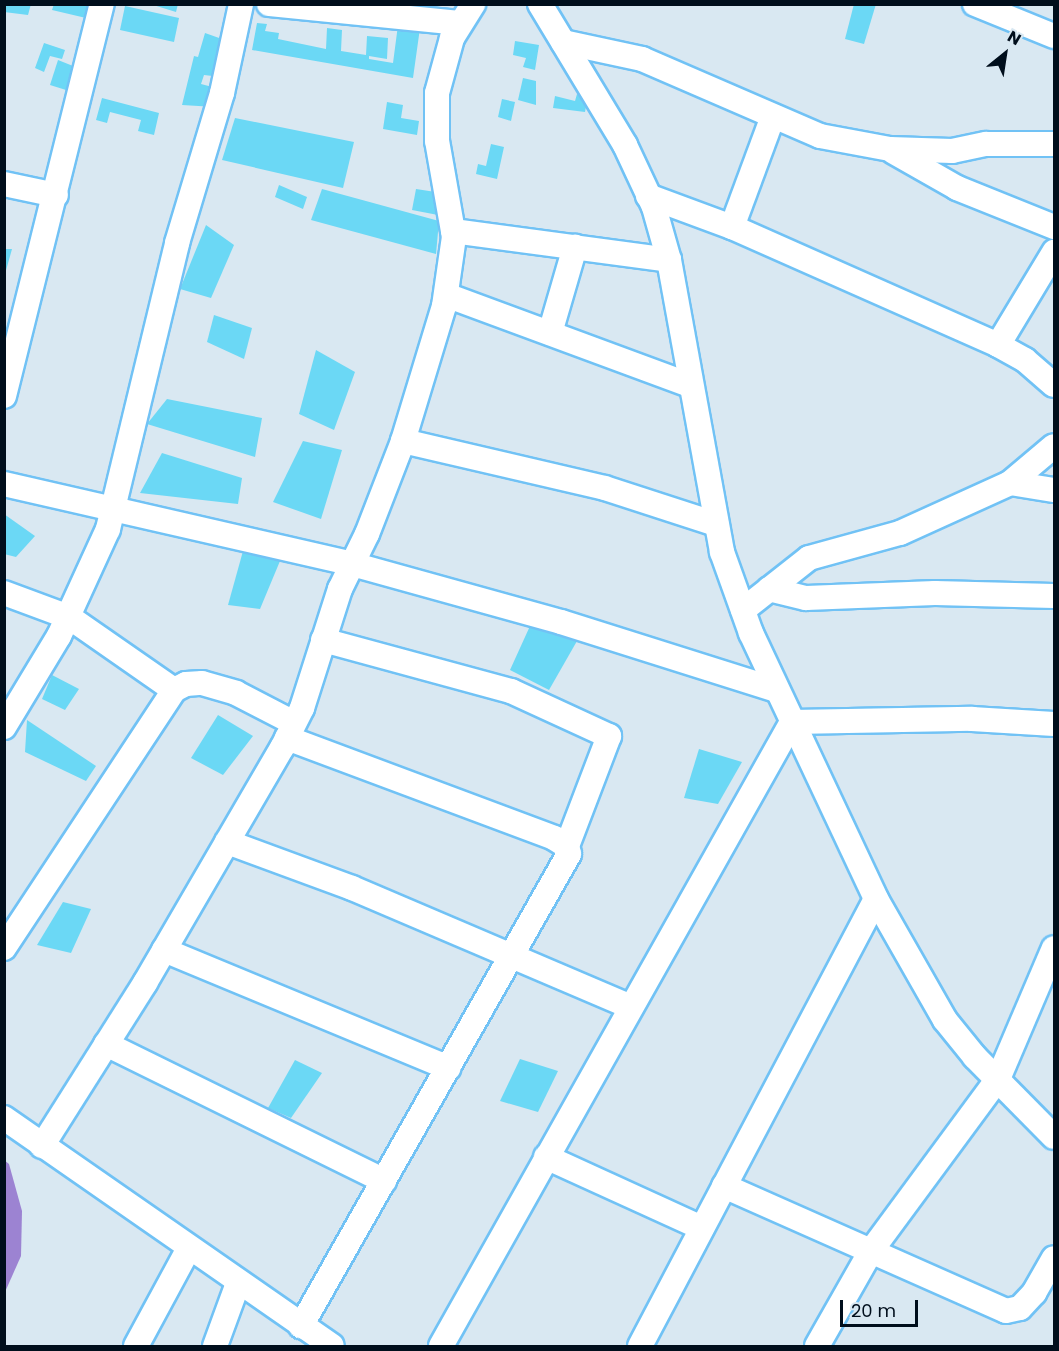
<!DOCTYPE html>
<html>
<head>
<meta charset="utf-8">
<style>
  body { margin:0 }
  #map { position:relative; width:1059px; height:1351px; overflow:hidden; background:#d9e8f2; font-family:Poppins,sans-serif }
  div>[style] { position:absolute }
  .water>* { inset:0; background:#9c83d2 }
  .building>* { inset:0; background:#6bd8f5 }
  .roads { filter:drop-shadow(2px 0 #71c2f5) drop-shadow(-2px 0 #71c2f5) drop-shadow(0 2px #71c2f5) drop-shadow(0 -2px #71c2f5) }
  .street>* { height:24px; margin:-12px; padding:0 12px; transform-origin:12px; border-radius:12px; background:#fff }
  span { translate:-50% -50%; white-space:nowrap; text-align:center; line-height:1.15; -webkit-text-stroke:4.5px #d9e8f2; paint-order:stroke }
  .frame { position:absolute; inset:0; border:6px solid #000e1c; pointer-events:none }
  .north { position:absolute; left:975px; top:24px; width:60px; height:60px; -webkit-text-stroke:4px #d9e8f2; paint-order:stroke; rotate:30deg; font-size:16px; font-weight:700; line-height:24px; text-align:center; color:#000e1c }
  .north::after { content:''; display:block; margin:auto; width:21px; height:27px; background:#000e1c; clip-path:polygon(50% 0,100% 100%,50% 72%,0 100%) }
  .scale { position:absolute; left:840px; top:1300px; width:78px; height:27px; box-sizing:border-box; border:3px solid #000e1c; border-top:0; padding-left:8px; font-size:18px; line-height:21px; white-space:nowrap; color:#000e1c; -webkit-text-stroke:4px #d9e8f2; paint-order:stroke }
</style>
</head>
<body>
<div id="map">
  <div class="water">
    <div style="clip-path:polygon(4px 1160px,9px 1164px,22px 1211px,21px 1256px,5px 1292px)"></div>
  </div>
  <div class="building">
    <div style="clip-path:polygon(4px 4px,31px 4px,28px 15px,4px 12px)"></div>
    <div style="clip-path:polygon(54px 4px,89px 4px,86px 18px,52px 10px)"></div>
    <div style="clip-path:polygon(150px 4px,178px 4px,176px 12px)"></div>
    <div style="clip-path:polygon(854px 4px,876px 4px,864px 44px,845px 39px)"></div>
    <div style="clip-path:polygon(125px 6px,179px 18px,174px 42px,120px 30px)"></div>
    <div style="clip-path:polygon(257px 23px,267px 24px,265px 31px,279px 33px,278px 39px,326px 49px,327px 28px,342px 30px,341px 51px,366px 55px,367px 36px,388px 38px,387px 59px,369px 56px,369px 59px,393px 63px,398px 25px,420px 28px,413px 78px,252px 50px)"></div>
    <div style="clip-path:polygon(205px 33px,222px 39px,221px 77px,204px 75px,201px 84px,220px 89px,215px 107px,182px 105px,194px 56px,198px 57px)"></div>
    <div style="clip-path:polygon(515px 41px,539px 45px,535px 70px,523px 67px,526px 58px,513px 55px)"></div>
    <div style="clip-path:polygon(44px 43px,65px 50px,62px 59px,50px 56px,44px 72px,35px 68px)"></div>
    <div style="clip-path:polygon(58px 60px,73px 66px,66px 90px,50px 85px)"></div>
    <div style="clip-path:polygon(523px 78px,536px 81px,536px 105px,518px 100px)"></div>
    <div style="clip-path:polygon(577px 94px,588px 96px,585px 112px,553px 108px,555px 96px,575px 101px)"></div>
    <div style="clip-path:polygon(102px 98px,159px 113px,154px 135px,138px 131px,141px 120px,110px 112px,107px 123px,96px 120px)"></div>
    <div style="clip-path:polygon(502px 99px,515px 102px,511px 121px,498px 117px)"></div>
    <div style="clip-path:polygon(387px 102px,403px 105px,401px 118px,419px 121px,417px 135px,383px 129px)"></div>
    <div style="clip-path:polygon(235px 118px,354px 142px,343px 188px,222px 160px)"></div>
    <div style="clip-path:polygon(491px 144px,504px 147px,497px 179px,476px 174px,478px 164px,486px 166px)"></div>
    <div style="clip-path:polygon(279px 185px,307px 197px,303px 209px,275px 197px)"></div>
    <div style="clip-path:polygon(322px 189px,439px 221px,436px 254px,311px 220px)"></div>
    <div style="clip-path:polygon(416px 189px,442px 193px,438px 215px,412px 210px)"></div>
    <div style="clip-path:polygon(206px 225px,234px 245px,211px 298px,180px 289px)"></div>
    <div style="clip-path:polygon(4px 249px,12px 249px,5px 274px,4px 274px)"></div>
    <div style="clip-path:polygon(214px 315px,252px 328px,244px 359px,207px 342px)"></div>
    <div style="clip-path:polygon(316px 350px,355px 372px,334px 430px,299px 414px)"></div>
    <div style="clip-path:polygon(167px 399px,262px 418px,255px 457px,147px 424px)"></div>
    <div style="clip-path:polygon(303px 441px,342px 450px,321px 519px,273px 502px)"></div>
    <div style="clip-path:polygon(162px 453px,242px 478px,238px 504px,140px 493px)"></div>
    <div style="clip-path:polygon(4px 514px,35px 536px,16px 557px,4px 554px)"></div>
    <div style="clip-path:polygon(243px 551px,280px 561px,260px 609px,228px 605px)"></div>
    <div style="clip-path:polygon(530px 626px,577px 641px,549px 690px,510px 670px)"></div>
    <div style="clip-path:polygon(52px 675px,79px 689px,65px 710px,42px 699px)"></div>
    <div style="clip-path:polygon(218px 715px,253px 736px,223px 775px,191px 758px)"></div>
    <div style="clip-path:polygon(27px 720px,96px 766px,86px 781px,25px 752px)"></div>
    <div style="clip-path:polygon(699px 749px,742px 762px,718px 804px,684px 798px)"></div>
    <div style="clip-path:polygon(63px 902px,91px 909px,71px 953px,37px 945px)"></div>
    <div style="clip-path:polygon(520px 1059px,558px 1071px,538px 1112px,500px 1101px)"></div>
    <div style="clip-path:polygon(295px 1060px,322px 1073px,291px 1118px,268px 1108px)"></div>
  </div>
  <div class="roads">
    <div class="street">
      <div style="left:269px;top:4px;width:192px;rotate:5.7deg"></div>
      <div style="left:540px;top:4px;width:165px;rotate:58.9deg"></div>
      <div style="left:625px;top:145px;width:68px;rotate:64.9deg"></div>
      <div style="left:654px;top:207px;width:55px;rotate:74.2deg"></div>
      <div style="left:669px;top:260px;width:297px;rotate:79.7deg"></div>
      <div style="left:722px;top:552px;width:86px;rotate:70.3deg"></div>
      <div style="left:751px;top:633px;width:294px;rotate:64.8deg"></div>
      <div style="left:876px;top:899px;width:139px;rotate:60.3deg"></div>
      <div style="left:945px;top:1020px;width:48px;rotate:51deg"></div>
      <div style="left:975px;top:1057px;width:112px;rotate:45.4deg"></div>
      <div style="left:975px;top:4px;width:85px;rotate:22.1deg"></div>
      <div style="left:563px;top:42px;width:81px;rotate:12.1deg"></div>
      <div style="left:642px;top:59px;width:194px;rotate:23.4deg"></div>
      <div style="left:820px;top:136px;width:71px;rotate:10.5deg"></div>
      <div style="left:890px;top:149px;width:62px;rotate:1.8deg"></div>
      <div style="left:952px;top:151px;width:35px;rotate:-12deg"></div>
      <div style="left:986px;top:144px;width:68px"></div>
      <div style="left:894px;top:152px;width:73px;rotate:29.7deg"></div>
      <div style="left:957px;top:188px;width:105px;rotate:21.9deg"></div>
      <div style="left:4px;top:184px;width:53px;rotate:11.9deg"></div>
      <div style="left:648px;top:196px;width:90px;rotate:20.3deg"></div>
      <div style="left:732px;top:227px;width:291px;rotate:23.9deg"></div>
      <div style="left:998px;top:345px;width:31px;rotate:29deg"></div>
      <div style="left:1025px;top:360px;width:38px;rotate:41deg"></div>
      <div style="left:732px;top:227px;width:118px;rotate:-69.7deg"></div>
      <div style="left:453px;top:231px;width:218px;rotate:7.6deg"></div>
      <div style="left:446px;top:295px;width:259px;rotate:20.3deg"></div>
      <div style="left:550px;top:333px;width:90px;rotate:-73.8deg"></div>
      <div style="left:998px;top:345px;width:109px;rotate:-58.9deg"></div>
      <div style="left:4px;top:396px;width:404px;rotate:-76deg"></div>
      <div style="left:403px;top:441px;width:207px;rotate:13.1deg"></div>
      <div style="left:605px;top:488px;width:117px;rotate:18deg"></div>
      <div style="left:1010px;top:483px;width:45px;rotate:9deg"></div>
      <div style="left:4px;top:484px;width:357px;rotate:12.9deg"></div>
      <div style="left:352px;top:564px;width:217px;rotate:15.5deg"></div>
      <div style="left:561px;top:622px;width:226px;rotate:17.5deg"></div>
      <div style="left:769px;top:589px;width:38px;rotate:14deg"></div>
      <div style="left:806px;top:598px;width:129px;rotate:-2.2deg"></div>
      <div style="left:935px;top:593px;width:119px;rotate:1.4deg"></div>
      <div style="left:4px;top:593px;width:69px;rotate:20.3deg"></div>
      <div style="left:69px;top:617px;width:128px;rotate:34.8deg"></div>
      <div style="left:743px;top:610px;width:84px;rotate:-38.2deg"></div>
      <div style="left:809px;top:558px;width:94px;rotate:-15.4deg"></div>
      <div style="left:900px;top:533px;width:121px;rotate:-24.4deg"></div>
      <div style="left:1010px;top:483px;width:57px;rotate:-40.1deg"></div>
      <div style="left:323px;top:640px;width:195px;rotate:15.2deg"></div>
      <div style="left:511px;top:691px;width:108px;rotate:24.7deg"></div>
      <div style="left:609px;top:736px;width:118px;rotate:110.9deg"></div>
      <div style="left:4px;top:727px;width:106px;rotate:-58.9deg"></div>
      <div style="left:59px;top:636px;width:118px;rotate:-65.4deg"></div>
      <div style="left:108px;top:529px;width:294px;rotate:-76.4deg"></div>
      <div style="left:177px;top:243px;width:157px;rotate:-73.3deg"></div>
      <div style="left:222px;top:93px;width:91px;rotate:-77.9deg"></div>
      <div style="left:287px;top:738px;width:285px;rotate:20.5deg"></div>
      <div style="left:554px;top:838px;width:15px;rotate:32deg"></div>
      <div style="left:567px;top:846px;width:8px;rotate:76deg"></div>
      <div style="left:569px;top:854px;width:543px;rotate:119.59deg"></div>
      <div style="left:227px;top:842px;width:133px;rotate:20.2deg"></div>
      <div style="left:352px;top:888px;width:303px;rotate:23.1deg"></div>
      <div style="left:4px;top:948px;width:309px;rotate:-56.6deg"></div>
      <div style="left:174px;top:690px;width:13px;rotate:-27deg"></div>
      <div style="left:186px;top:684px;width:16px;rotate:-4deg"></div>
      <div style="left:202px;top:683px;width:35px;rotate:16deg"></div>
      <div style="left:236px;top:693px;width:65px;rotate:27.3deg"></div>
      <div style="left:164px;top:950px;width:308px;rotate:22.5deg"></div>
      <div style="left:106px;top:1044px;width:310px;rotate:26.2deg"></div>
      <div style="left:4px;top:1118px;width:399px;rotate:34.8deg"></div>
      <div style="left:42px;top:1146px;width:193px;rotate:-57.7deg"></div>
      <div style="left:145px;top:983px;width:272px;rotate:-59.8deg"></div>
      <div style="left:282px;top:748px;width:45px;rotate:-63.4deg"></div>
      <div style="left:302px;top:708px;width:125px;rotate:-72.3deg"></div>
      <div style="left:340px;top:589px;width:61px;rotate:-63.9deg"></div>
      <div style="left:367px;top:534px;width:100px;rotate:-68.8deg"></div>
      <div style="left:403px;top:441px;width:141px;rotate:-73.1deg"></div>
      <div style="left:444px;top:306px;width:70px;rotate:-81.8deg"></div>
      <div style="left:454px;top:237px;width:97px;rotate:-100deg"></div>
      <div style="left:437px;top:141px;width:48px;rotate:-90deg"></div>
      <div style="left:437px;top:93px;width:57px;rotate:-74.7deg"></div>
      <div style="left:452px;top:38px;width:40px;rotate:-58deg"></div>
      <div style="left:546px;top:1157px;width:171px;rotate:24.5deg"></div>
      <div style="left:724px;top:1186px;width:308px;rotate:23.9deg"></div>
      <div style="left:1006px;top:1311px;width:14px;rotate:-12deg"></div>
      <div style="left:1020px;top:1308px;width:21px;rotate:-47deg"></div>
      <div style="left:1034px;top:1293px;width:40px;rotate:-60.3deg"></div>
      <div style="left:136px;top:1346px;width:111px;rotate:-61.6deg"></div>
      <div style="left:215px;top:1346px;width:67px;rotate:-69.9deg"></div>
      <div style="left:441px;top:1346px;width:716px;rotate:-60.64deg"></div>
      <div style="left:792px;top:722px;width:180px;rotate:-1deg"></div>
      <div style="left:972px;top:719px;width:82px;rotate:3.5deg"></div>
      <div style="left:640px;top:1346px;width:505px;rotate:-62.17deg"></div>
      <div style="left:817px;top:1346px;width:109px;rotate:-60.4deg"></div>
      <div style="left:871px;top:1251px;width:214px;rotate:-53.6deg"></div>
      <div style="left:998px;top:1079px;width:142px;rotate:-66.9deg"></div>
    </div>
  </div>
  <div class="frame"></div>
  <div class="north">N</div>
  <div class="scale">20 m</div>
</div>
</body>
</html>
